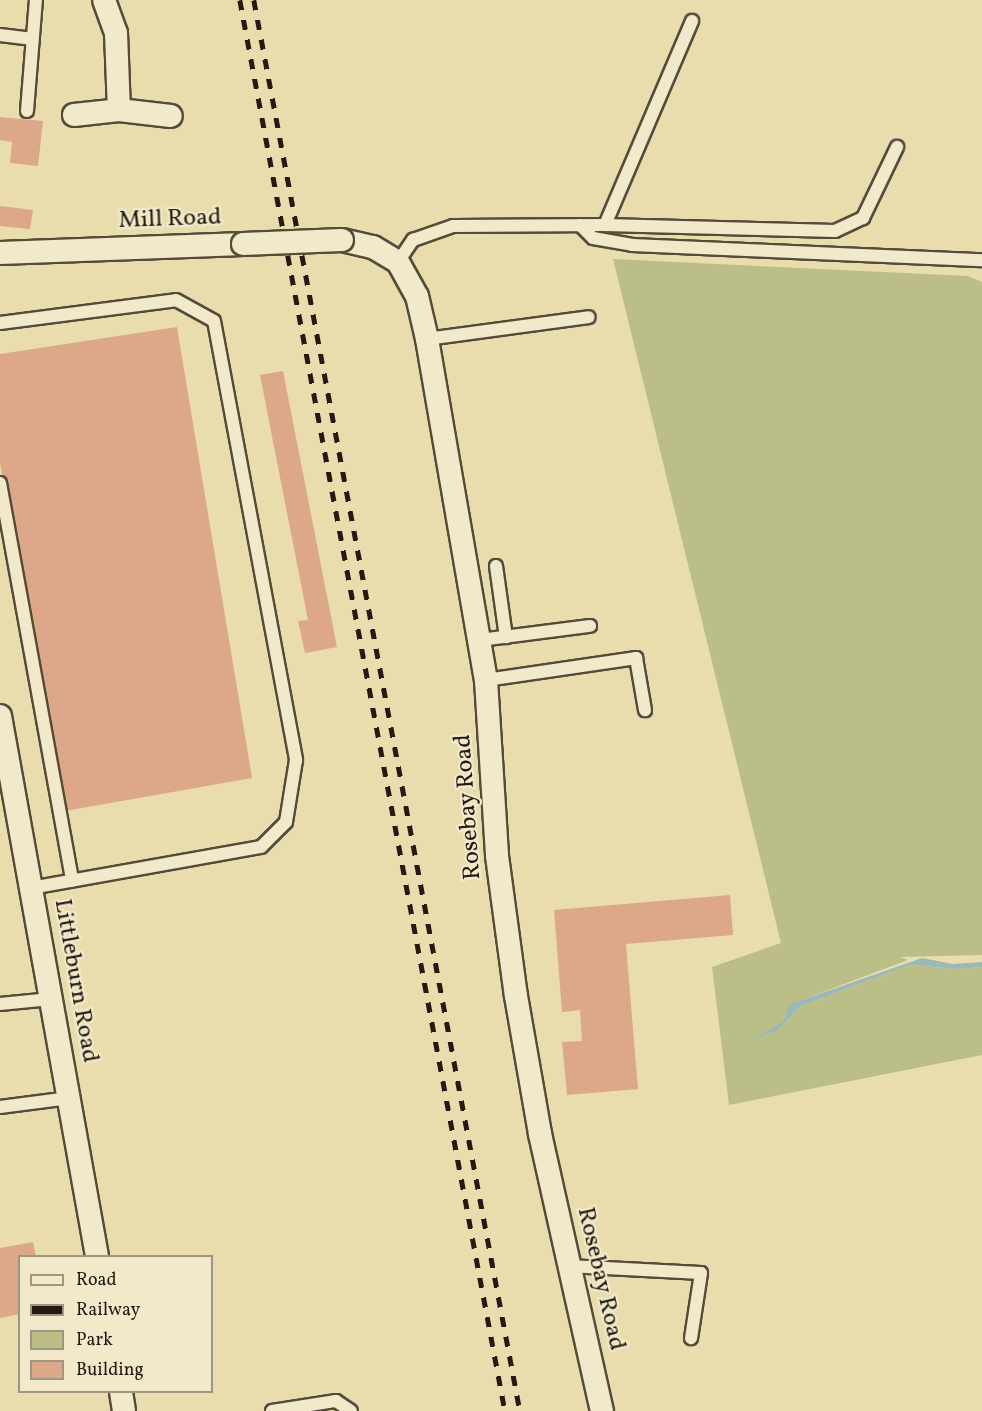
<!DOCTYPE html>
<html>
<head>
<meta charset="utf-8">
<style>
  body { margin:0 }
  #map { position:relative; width:982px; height:1411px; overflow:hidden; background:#e9ddae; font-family:Vollkorn,serif }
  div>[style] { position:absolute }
  .green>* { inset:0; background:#bbbf87 }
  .water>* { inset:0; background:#9cb9b6 }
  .building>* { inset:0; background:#dda789 }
  .roads { filter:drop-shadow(2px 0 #544b39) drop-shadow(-2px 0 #544b39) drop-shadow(0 2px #544b39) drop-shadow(0 -2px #544b39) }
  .lane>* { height:12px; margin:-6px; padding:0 6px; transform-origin:6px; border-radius:6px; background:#f1e9ca }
  .street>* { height:22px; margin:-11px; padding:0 11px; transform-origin:11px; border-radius:11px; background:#f1e9ca }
  .rail>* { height:4.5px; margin-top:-2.25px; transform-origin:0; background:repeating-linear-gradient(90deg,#231a12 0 10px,transparent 0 20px) }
  .bridges { filter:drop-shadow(2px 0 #544b39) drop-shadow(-2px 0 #544b39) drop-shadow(0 2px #544b39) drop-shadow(0 -2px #544b39) }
  .street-bridge>* { height:22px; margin:-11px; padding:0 11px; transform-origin:11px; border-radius:11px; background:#f1e9ca }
  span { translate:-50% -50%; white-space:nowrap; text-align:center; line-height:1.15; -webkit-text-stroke:4.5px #f1e9ca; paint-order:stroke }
  .street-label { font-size:24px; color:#231a12 }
  .legend { position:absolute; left:18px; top:1255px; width:195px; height:138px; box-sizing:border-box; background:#f1e9ca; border:2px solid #9f9680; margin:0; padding:8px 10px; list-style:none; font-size:18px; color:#231a12 }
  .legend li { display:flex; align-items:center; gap:12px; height:30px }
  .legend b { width:30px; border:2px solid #9f9680 }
</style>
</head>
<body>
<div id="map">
  <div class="green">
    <div style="clip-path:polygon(613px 259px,968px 276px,982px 282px,982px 955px,900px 957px,908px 960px,791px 1004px,777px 1031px,801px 1006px,910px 965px,958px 969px,982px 967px,982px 1055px,729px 1105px,712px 967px,781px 943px)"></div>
  </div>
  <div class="water">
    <div style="clip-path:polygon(922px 958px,953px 964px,982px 962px,982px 967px,958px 969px,910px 965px,801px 1006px,777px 1031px,752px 1039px,782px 1022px,790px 1004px)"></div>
  </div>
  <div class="building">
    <div style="clip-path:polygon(0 117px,43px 121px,38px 166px,10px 163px,12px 142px,0 140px)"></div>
    <div style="clip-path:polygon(0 206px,33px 210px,30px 229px,0 226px)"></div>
    <div style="clip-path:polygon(177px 327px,252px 778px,65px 811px,0 463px,0 354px)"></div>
    <div style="clip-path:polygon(283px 371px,337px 647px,305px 653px,298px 621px,308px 620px,260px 375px)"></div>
    <div style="clip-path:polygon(730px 895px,733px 935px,626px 944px,638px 1089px,567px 1095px,562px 1042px,582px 1041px,580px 1010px,562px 1012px,554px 910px)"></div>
    <div style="clip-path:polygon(33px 1242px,36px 1256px,20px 1256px,20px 1314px,0 1318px,0 1248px)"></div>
  </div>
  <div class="roads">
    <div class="lane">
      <div style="left:0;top:35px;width:33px;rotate:7deg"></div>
      <div style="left:27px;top:111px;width:111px;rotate:-85.4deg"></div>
      <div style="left:580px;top:225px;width:18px;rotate:45deg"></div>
      <div style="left:593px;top:238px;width:40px;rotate:10deg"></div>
      <div style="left:632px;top:245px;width:350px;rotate:2.5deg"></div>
      <div style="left:605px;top:225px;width:230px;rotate:1.5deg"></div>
      <div style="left:835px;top:231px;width:31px;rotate:-25deg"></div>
      <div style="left:863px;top:218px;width:79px;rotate:-64.4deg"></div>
      <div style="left:398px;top:262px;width:27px;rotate:-56deg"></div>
      <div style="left:413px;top:240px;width:42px;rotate:-19.3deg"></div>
      <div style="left:453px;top:226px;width:152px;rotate:-0.4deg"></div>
      <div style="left:605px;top:225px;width:222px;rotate:-66.9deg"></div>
      <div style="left:0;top:323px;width:177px;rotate:-7.4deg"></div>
      <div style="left:176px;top:300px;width:43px;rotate:28.9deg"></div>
      <div style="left:214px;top:321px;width:447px;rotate:79.4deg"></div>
      <div style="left:296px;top:760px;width:63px;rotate:99.2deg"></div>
      <div style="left:286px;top:822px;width:35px;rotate:135deg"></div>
      <div style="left:261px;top:847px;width:235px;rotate:169.9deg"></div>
      <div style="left:427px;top:339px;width:163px;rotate:-7.7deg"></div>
      <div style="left:0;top:483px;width:404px;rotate:79.7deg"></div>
      <div style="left:496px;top:566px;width:72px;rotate:82deg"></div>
      <div style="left:480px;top:640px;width:111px;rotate:-7.3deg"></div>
      <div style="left:486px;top:680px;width:152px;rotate:-8.3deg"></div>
      <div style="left:636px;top:658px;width:53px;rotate:80.2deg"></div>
      <div style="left:0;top:1004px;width:51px;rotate:-5.6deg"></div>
      <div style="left:0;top:1107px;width:70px;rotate:-7.4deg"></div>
      <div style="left:568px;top:1266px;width:133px;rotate:3deg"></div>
      <div style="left:701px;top:1273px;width:66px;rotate:98.7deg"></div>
      <div style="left:272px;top:1411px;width:65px;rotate:-8.9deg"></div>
      <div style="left:336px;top:1401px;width:18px;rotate:34deg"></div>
    </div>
    <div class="street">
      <div style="left:104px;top:0;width:35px;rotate:70deg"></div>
      <div style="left:116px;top:33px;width:77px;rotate:87.8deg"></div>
      <div style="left:74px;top:115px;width:45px;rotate:-6.3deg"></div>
      <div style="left:119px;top:110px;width:52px;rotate:6.6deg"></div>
      <div style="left:342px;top:240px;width:32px;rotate:13deg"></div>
      <div style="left:373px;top:247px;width:29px;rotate:31deg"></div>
      <div style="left:398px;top:262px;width:39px;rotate:61deg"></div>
      <div style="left:417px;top:296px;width:44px;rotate:76.9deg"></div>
      <div style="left:427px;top:339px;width:346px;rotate:80.2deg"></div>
      <div style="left:486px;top:680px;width:176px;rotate:86.4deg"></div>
      <div style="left:497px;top:856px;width:141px;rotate:82.3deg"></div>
      <div style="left:516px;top:996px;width:140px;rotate:80.1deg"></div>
      <div style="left:540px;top:1134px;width:284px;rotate:77.4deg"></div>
      <div style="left:0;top:253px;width:243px;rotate:-2.1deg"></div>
      <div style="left:0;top:716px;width:549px;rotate:79.82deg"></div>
      <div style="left:121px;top:1392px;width:19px;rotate:81deg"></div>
    </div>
  </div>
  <div class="rail">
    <div style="left:240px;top:0;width:1436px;rotate:79.36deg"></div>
    <div style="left:254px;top:0;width:1436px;rotate:79.32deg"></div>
  </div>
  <div class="bridges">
    <div class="street-bridge">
      <div style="left:243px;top:244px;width:99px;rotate:-2.3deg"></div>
    </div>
  </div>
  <div class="street-label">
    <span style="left:170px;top:220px;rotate:-2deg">Mill Road</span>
    <span style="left:469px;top:807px;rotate:-94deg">Rosebay Road</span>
    <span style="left:75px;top:981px;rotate:80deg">Littleburn Road</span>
    <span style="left:600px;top:1279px;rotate:77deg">Rosebay Road</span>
  </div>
  <ul class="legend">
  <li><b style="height:8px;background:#f1e9ca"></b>Road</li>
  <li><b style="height:8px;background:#231a12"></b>Railway</li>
  <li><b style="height:16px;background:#bbbf87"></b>Park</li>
  <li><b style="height:16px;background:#dda789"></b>Building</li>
  </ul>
</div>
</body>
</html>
